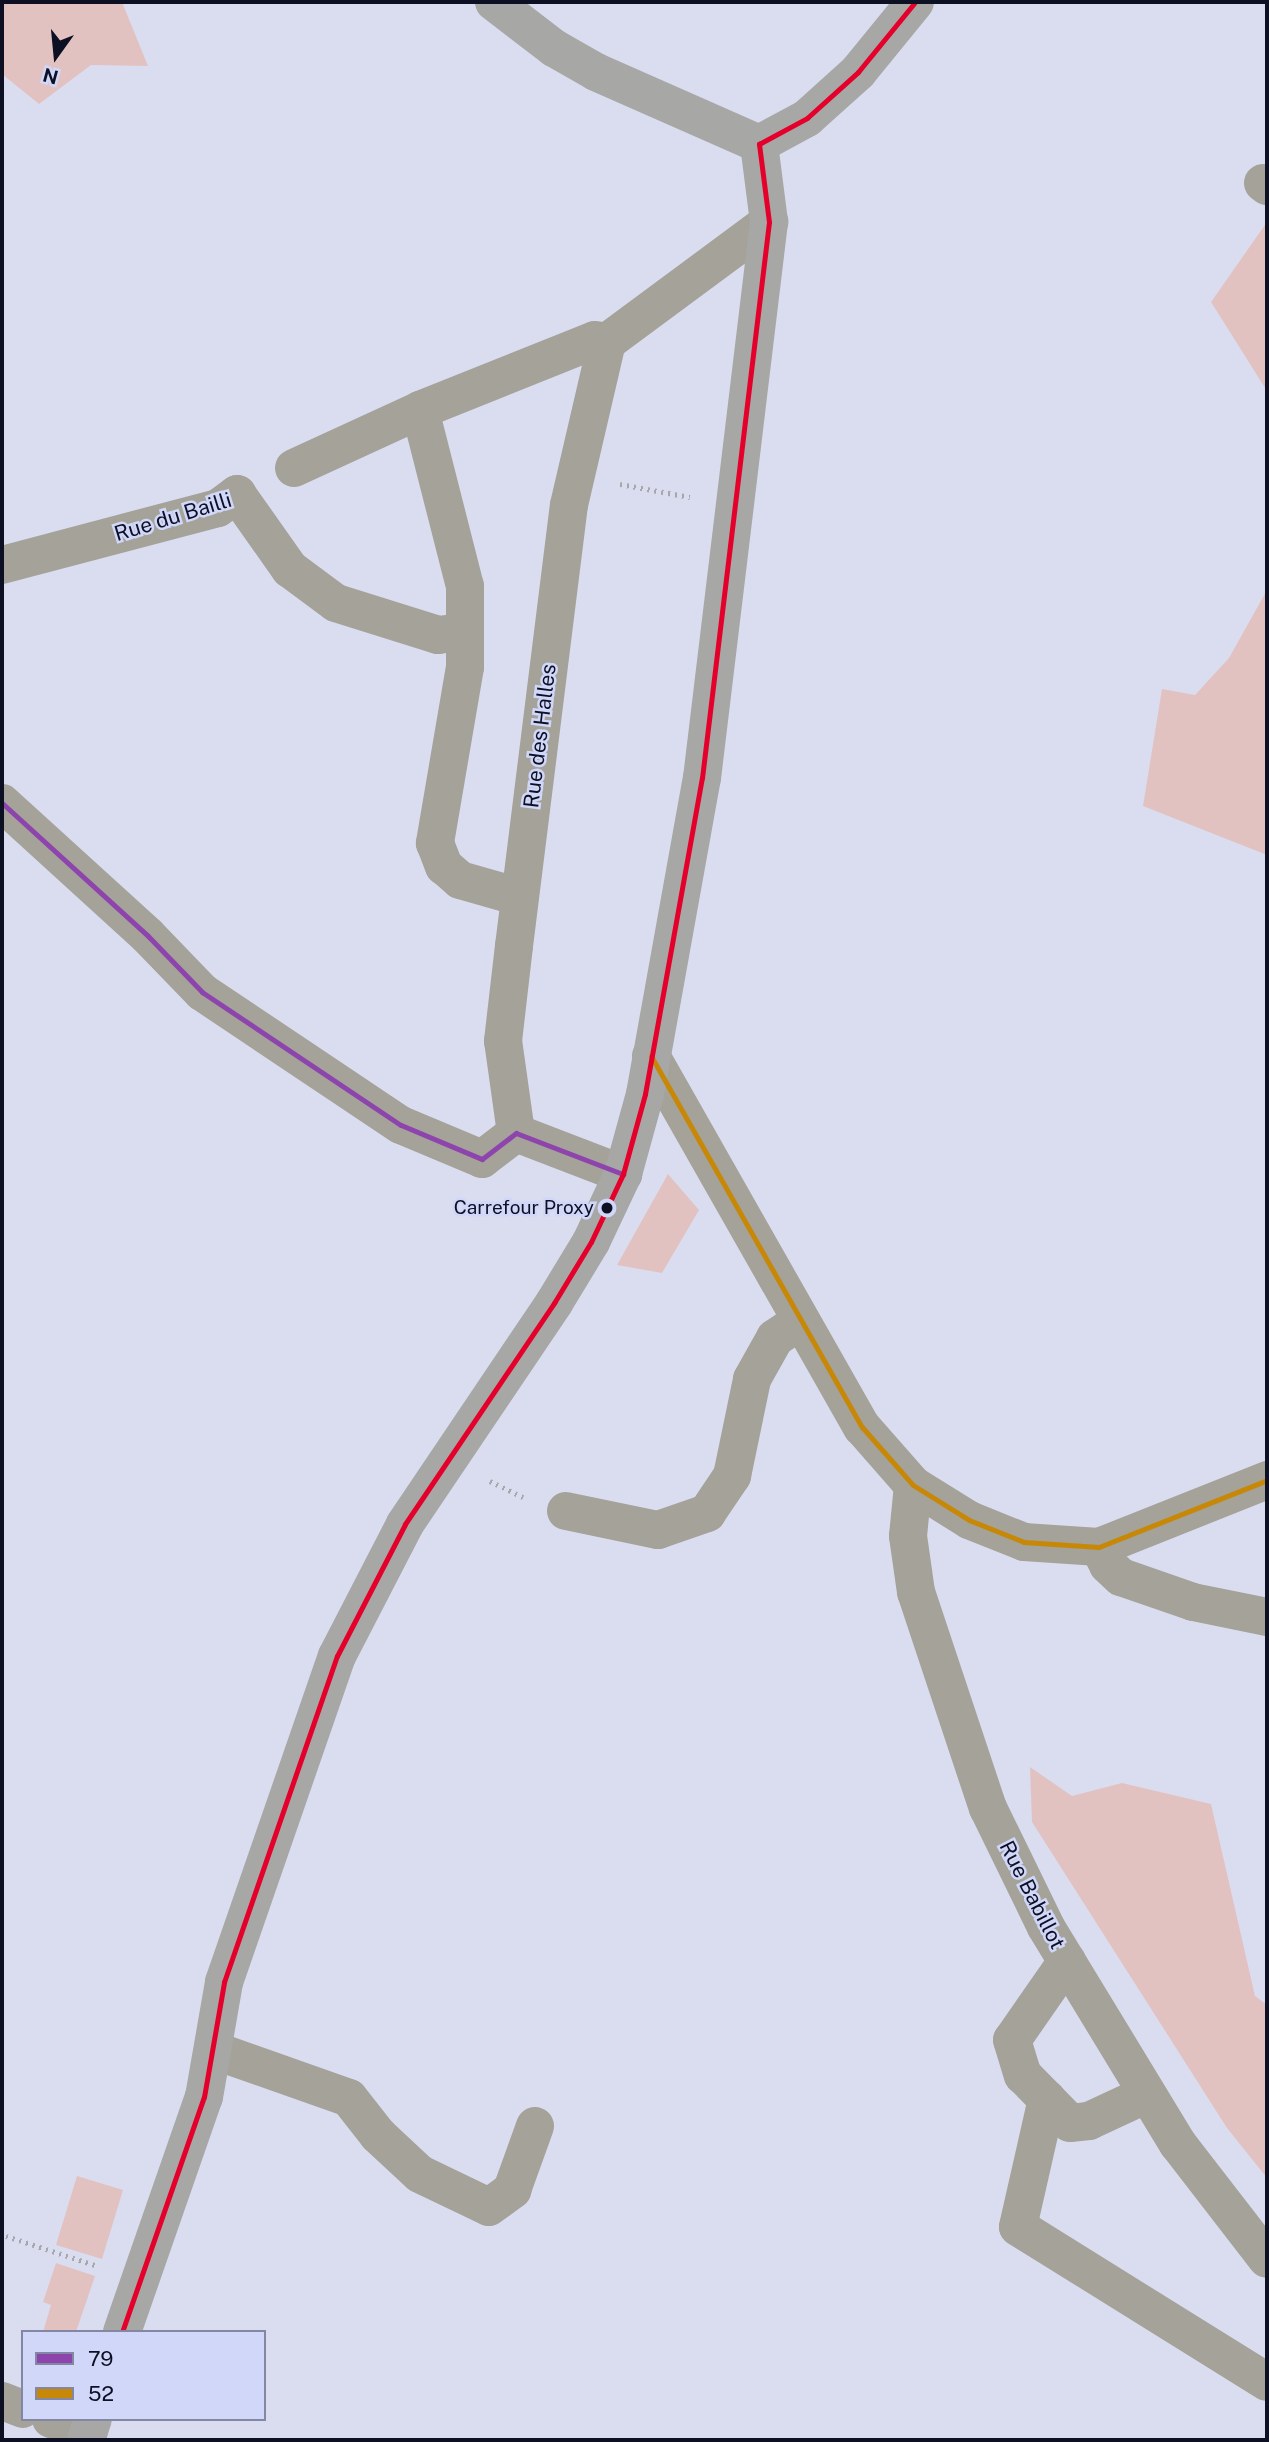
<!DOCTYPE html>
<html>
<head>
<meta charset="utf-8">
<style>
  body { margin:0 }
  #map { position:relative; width:1269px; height:2442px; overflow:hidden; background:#daddf0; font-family:"Public Sans",sans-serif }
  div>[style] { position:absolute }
  .green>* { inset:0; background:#e2c2c0 }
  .path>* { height:4.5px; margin-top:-2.25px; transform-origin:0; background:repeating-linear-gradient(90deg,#a7a6a9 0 2px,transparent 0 7px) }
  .minor>* { height:38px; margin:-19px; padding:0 19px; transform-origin:19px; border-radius:19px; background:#a4a299 }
  .major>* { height:38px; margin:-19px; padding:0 19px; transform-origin:19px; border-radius:19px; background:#a7a7a5 }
  .bus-1>* { height:5px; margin:-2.5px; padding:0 2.5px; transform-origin:2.5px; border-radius:2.5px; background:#8e44ad }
  .bus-2>* { height:5px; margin:-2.5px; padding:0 2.5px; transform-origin:2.5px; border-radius:2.5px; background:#c88807 }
  .bus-3>* { height:5px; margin:-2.5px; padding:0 2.5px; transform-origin:2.5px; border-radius:2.5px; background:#e4002b }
  .dots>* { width:19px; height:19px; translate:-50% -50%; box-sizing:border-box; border:4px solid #d1d7f9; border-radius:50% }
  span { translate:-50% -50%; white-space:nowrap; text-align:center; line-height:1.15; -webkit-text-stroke:5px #d1d7f9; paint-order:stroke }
  .bus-label { font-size:19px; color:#0d0f23 }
  .right { translate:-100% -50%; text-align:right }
  .street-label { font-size:21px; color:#0d0f23 }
  .frame { position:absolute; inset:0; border:4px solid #0d0f23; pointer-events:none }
  .legend { position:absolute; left:21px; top:2330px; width:245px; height:91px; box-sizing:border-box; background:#d1d7f9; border:2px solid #8387a3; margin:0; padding:9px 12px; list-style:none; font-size:21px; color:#0d0f23 }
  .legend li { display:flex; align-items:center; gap:14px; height:35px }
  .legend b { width:35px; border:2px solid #8387a3 }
  .north { position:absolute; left:21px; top:21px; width:70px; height:70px; -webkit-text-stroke:5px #d1d7f9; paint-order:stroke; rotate:195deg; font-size:19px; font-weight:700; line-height:28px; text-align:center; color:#0d0f23 }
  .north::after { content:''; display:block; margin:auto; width:24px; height:32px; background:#0d0f23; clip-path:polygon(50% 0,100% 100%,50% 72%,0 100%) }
</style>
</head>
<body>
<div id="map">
  <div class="green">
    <div style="clip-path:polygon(2px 2px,122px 2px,148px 66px,91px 65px,39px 104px,2px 74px)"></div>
    <div style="clip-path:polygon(1267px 222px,1267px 391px,1211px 302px)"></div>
    <div style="clip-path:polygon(1267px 590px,1267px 855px,1143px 806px,1162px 689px,1195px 695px,1229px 658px)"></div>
    <div style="clip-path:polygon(668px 1174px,699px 1210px,662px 1273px,617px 1265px)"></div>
    <div style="clip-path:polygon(1030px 1767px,1072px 1796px,1122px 1783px,1211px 1804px,1255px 1996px,1267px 2005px,1267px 2178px,1227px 2128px,1032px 1822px)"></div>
    <div style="clip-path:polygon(77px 2176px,123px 2190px,102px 2259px,56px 2245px)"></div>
    <div style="clip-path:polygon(56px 2263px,95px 2276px,76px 2332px,43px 2332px,51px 2305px,43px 2302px)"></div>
  </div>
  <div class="path">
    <div style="left:620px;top:484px;width:71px;rotate:10.5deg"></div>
    <div style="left:490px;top:1481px;width:37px;rotate:26deg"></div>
    <div style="left:6px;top:2236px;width:97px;rotate:18.1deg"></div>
  </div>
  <div class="minor">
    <div style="left:1263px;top:183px;width:5px;rotate:37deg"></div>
    <div style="left:420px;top:410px;width:182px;rotate:75.7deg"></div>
    <div style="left:465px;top:586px;width:81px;rotate:90deg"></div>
    <div style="left:465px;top:667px;width:179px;rotate:99.7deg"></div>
    <div style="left:435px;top:843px;width:25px;rotate:69deg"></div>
    <div style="left:444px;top:866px;width:21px;rotate:41deg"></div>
    <div style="left:460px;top:880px;width:62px;rotate:15.8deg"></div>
    <div style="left:294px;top:468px;width:139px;rotate:-24.7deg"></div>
    <div style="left:420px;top:410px;width:188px;rotate:-21.8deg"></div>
    <div style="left:595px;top:340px;width:12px;rotate:9deg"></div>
    <div style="left:607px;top:342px;width:202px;rotate:-36.5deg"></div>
    <div style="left:2px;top:565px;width:223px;rotate:-14.8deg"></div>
    <div style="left:218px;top:508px;width:24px;rotate:-36deg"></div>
    <div style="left:237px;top:494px;width:92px;rotate:54.8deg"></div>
    <div style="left:290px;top:569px;width:57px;rotate:36.5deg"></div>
    <div style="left:336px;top:603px;width:107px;rotate:17.4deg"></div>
    <div style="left:438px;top:635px;width:24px;rotate:-7deg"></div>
    <div style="left:2px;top:803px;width:197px;rotate:42.3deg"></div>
    <div style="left:148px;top:936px;width:78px;rotate:46deg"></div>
    <div style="left:202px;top:992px;width:239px;rotate:33.8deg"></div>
    <div style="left:401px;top:1125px;width:88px;rotate:22.8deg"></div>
    <div style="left:482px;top:1159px;width:43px;rotate:-37.4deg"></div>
    <div style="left:516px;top:1133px;width:115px;rotate:21deg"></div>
    <div style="left:651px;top:1056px;width:427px;rotate:60.4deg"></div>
    <div style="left:862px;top:1427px;width:77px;rotate:48.7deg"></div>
    <div style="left:913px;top:1485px;width:66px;rotate:32deg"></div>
    <div style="left:969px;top:1520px;width:59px;rotate:21.8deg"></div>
    <div style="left:1024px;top:1542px;width:75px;rotate:3.8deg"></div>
    <div style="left:1099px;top:1547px;width:181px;rotate:-21.7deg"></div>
    <div style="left:516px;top:1133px;width:93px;rotate:-98deg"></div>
    <div style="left:503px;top:1041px;width:96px;rotate:-83.4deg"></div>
    <div style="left:514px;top:946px;width:444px;rotate:-82.9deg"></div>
    <div style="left:569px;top:505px;width:167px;rotate:-76.9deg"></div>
    <div style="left:913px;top:1485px;width:51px;rotate:95.6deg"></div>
    <div style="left:908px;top:1536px;width:57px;rotate:81.9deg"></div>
    <div style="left:916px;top:1592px;width:228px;rotate:71.6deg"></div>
    <div style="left:988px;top:1808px;width:132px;rotate:64deg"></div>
    <div style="left:1046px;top:1927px;width:254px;rotate:58.7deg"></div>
    <div style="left:1178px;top:2144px;width:145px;rotate:52.3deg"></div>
    <div style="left:566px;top:1511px;width:94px;rotate:11.7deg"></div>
    <div style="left:658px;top:1530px;width:52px;rotate:-19.1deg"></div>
    <div style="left:707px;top:1513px;width:45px;rotate:-56deg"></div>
    <div style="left:732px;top:1476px;width:99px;rotate:-78.3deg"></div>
    <div style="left:752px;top:1379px;width:47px;rotate:-60.7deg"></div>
    <div style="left:775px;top:1338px;width:30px;rotate:-34deg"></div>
    <div style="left:1099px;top:1547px;width:20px;rotate:63deg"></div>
    <div style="left:1108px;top:1565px;width:18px;rotate:43deg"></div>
    <div style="left:1121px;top:1577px;width:76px;rotate:19.1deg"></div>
    <div style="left:1193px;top:1602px;width:76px;rotate:11.5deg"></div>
    <div style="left:1067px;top:1961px;width:96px;rotate:124.8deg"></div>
    <div style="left:1012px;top:2040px;width:37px;rotate:73deg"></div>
    <div style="left:1023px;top:2075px;width:67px;rotate:45.6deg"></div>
    <div style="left:1070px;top:2123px;width:19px;rotate:-6deg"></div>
    <div style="left:1089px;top:2121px;width:64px;rotate:-25deg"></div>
    <div style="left:213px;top:2050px;width:144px;rotate:19.4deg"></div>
    <div style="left:349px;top:2098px;width:47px;rotate:51.9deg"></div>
    <div style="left:378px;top:2135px;width:57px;rotate:42.9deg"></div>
    <div style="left:420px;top:2174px;width:76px;rotate:25.6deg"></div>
    <div style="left:489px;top:2207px;width:29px;rotate:-36deg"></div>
    <div style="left:512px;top:2190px;width:68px;rotate:-70.2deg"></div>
    <div style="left:1047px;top:2099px;width:131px;rotate:102.8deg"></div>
    <div style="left:1018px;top:2227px;width:293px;rotate:31.9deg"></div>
    <div style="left:2px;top:2401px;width:22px;rotate:21deg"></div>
    <div style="left:51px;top:2419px;width:40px;rotate:20.2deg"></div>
  </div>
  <div class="major">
    <div style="left:494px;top:2px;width:76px;rotate:37.5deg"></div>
    <div style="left:554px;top:48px;width:48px;rotate:29.7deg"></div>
    <div style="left:596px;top:72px;width:178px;rotate:23.8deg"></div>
    <div style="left:122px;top:2332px;width:249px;rotate:-70.8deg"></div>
    <div style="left:204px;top:2097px;width:117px;rotate:-80.1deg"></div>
    <div style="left:224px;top:1982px;width:345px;rotate:-70.9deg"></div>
    <div style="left:337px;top:1656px;width:148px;rotate:-62.7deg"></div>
    <div style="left:405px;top:1524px;width:267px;rotate:-56deg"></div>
    <div style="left:554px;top:1303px;width:71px;rotate:-58.8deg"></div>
    <div style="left:591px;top:1242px;width:75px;rotate:-64.8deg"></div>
    <div style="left:623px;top:1174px;width:83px;rotate:-74.6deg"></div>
    <div style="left:645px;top:1094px;width:321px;rotate:-79.8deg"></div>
    <div style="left:702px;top:778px;width:560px;rotate:-83.13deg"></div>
    <div style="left:769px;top:222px;width:79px;rotate:-97.3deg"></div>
    <div style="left:759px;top:144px;width:55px;rotate:-28.4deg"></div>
    <div style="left:807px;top:118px;width:69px;rotate:-42deg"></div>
    <div style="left:858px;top:72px;width:90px;rotate:-50.8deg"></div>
    <div style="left:86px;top:2440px;width:22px;rotate:-72deg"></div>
  </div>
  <div class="bus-1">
    <div style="left:2px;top:803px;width:197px;rotate:42.3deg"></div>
    <div style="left:148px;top:936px;width:78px;rotate:46deg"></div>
    <div style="left:202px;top:992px;width:239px;rotate:33.8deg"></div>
    <div style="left:401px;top:1125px;width:88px;rotate:22.8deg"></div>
    <div style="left:482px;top:1159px;width:43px;rotate:-37.4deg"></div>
    <div style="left:516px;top:1133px;width:115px;rotate:21deg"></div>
  </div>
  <div class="bus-2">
    <div style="left:651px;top:1056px;width:427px;rotate:60.4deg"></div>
    <div style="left:862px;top:1427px;width:77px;rotate:48.7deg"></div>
    <div style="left:913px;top:1485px;width:66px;rotate:32deg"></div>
    <div style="left:969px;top:1520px;width:59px;rotate:21.8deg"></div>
    <div style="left:1024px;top:1542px;width:75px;rotate:3.8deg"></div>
    <div style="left:1099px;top:1547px;width:181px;rotate:-21.7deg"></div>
  </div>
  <div class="bus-3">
    <div style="left:122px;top:2332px;width:249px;rotate:-70.8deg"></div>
    <div style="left:204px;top:2097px;width:117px;rotate:-80.1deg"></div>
    <div style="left:224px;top:1982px;width:345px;rotate:-70.9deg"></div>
    <div style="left:337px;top:1656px;width:148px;rotate:-62.7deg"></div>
    <div style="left:405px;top:1524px;width:267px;rotate:-56deg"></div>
    <div style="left:554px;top:1303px;width:71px;rotate:-58.8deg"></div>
    <div style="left:591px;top:1242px;width:75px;rotate:-64.8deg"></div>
    <div style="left:623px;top:1174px;width:83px;rotate:-74.6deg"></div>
    <div style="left:645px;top:1094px;width:321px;rotate:-79.8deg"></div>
    <div style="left:702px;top:778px;width:560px;rotate:-83.13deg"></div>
    <div style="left:769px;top:222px;width:79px;rotate:-97.3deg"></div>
    <div style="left:759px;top:144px;width:55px;rotate:-28.4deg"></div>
    <div style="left:807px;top:118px;width:69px;rotate:-42deg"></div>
    <div style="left:858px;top:72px;width:90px;rotate:-50.8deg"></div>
  </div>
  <div class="dots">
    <div style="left:607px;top:1208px;background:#0d0f23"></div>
  </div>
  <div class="bus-label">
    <span class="right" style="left:594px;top:1208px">Carrefour Proxy</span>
  </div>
  <div class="street-label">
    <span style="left:173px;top:517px;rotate:-17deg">Rue du Bailli</span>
    <span style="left:540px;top:736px;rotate:-83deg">Rue des Halles</span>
    <span style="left:1032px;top:1895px;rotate:63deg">Rue Babillot</span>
  </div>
  <div class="frame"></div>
  <ul class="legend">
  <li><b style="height:9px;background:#8e44ad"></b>79</li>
  <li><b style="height:9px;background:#c88807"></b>52</li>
  </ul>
  <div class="north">N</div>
</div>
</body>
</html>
